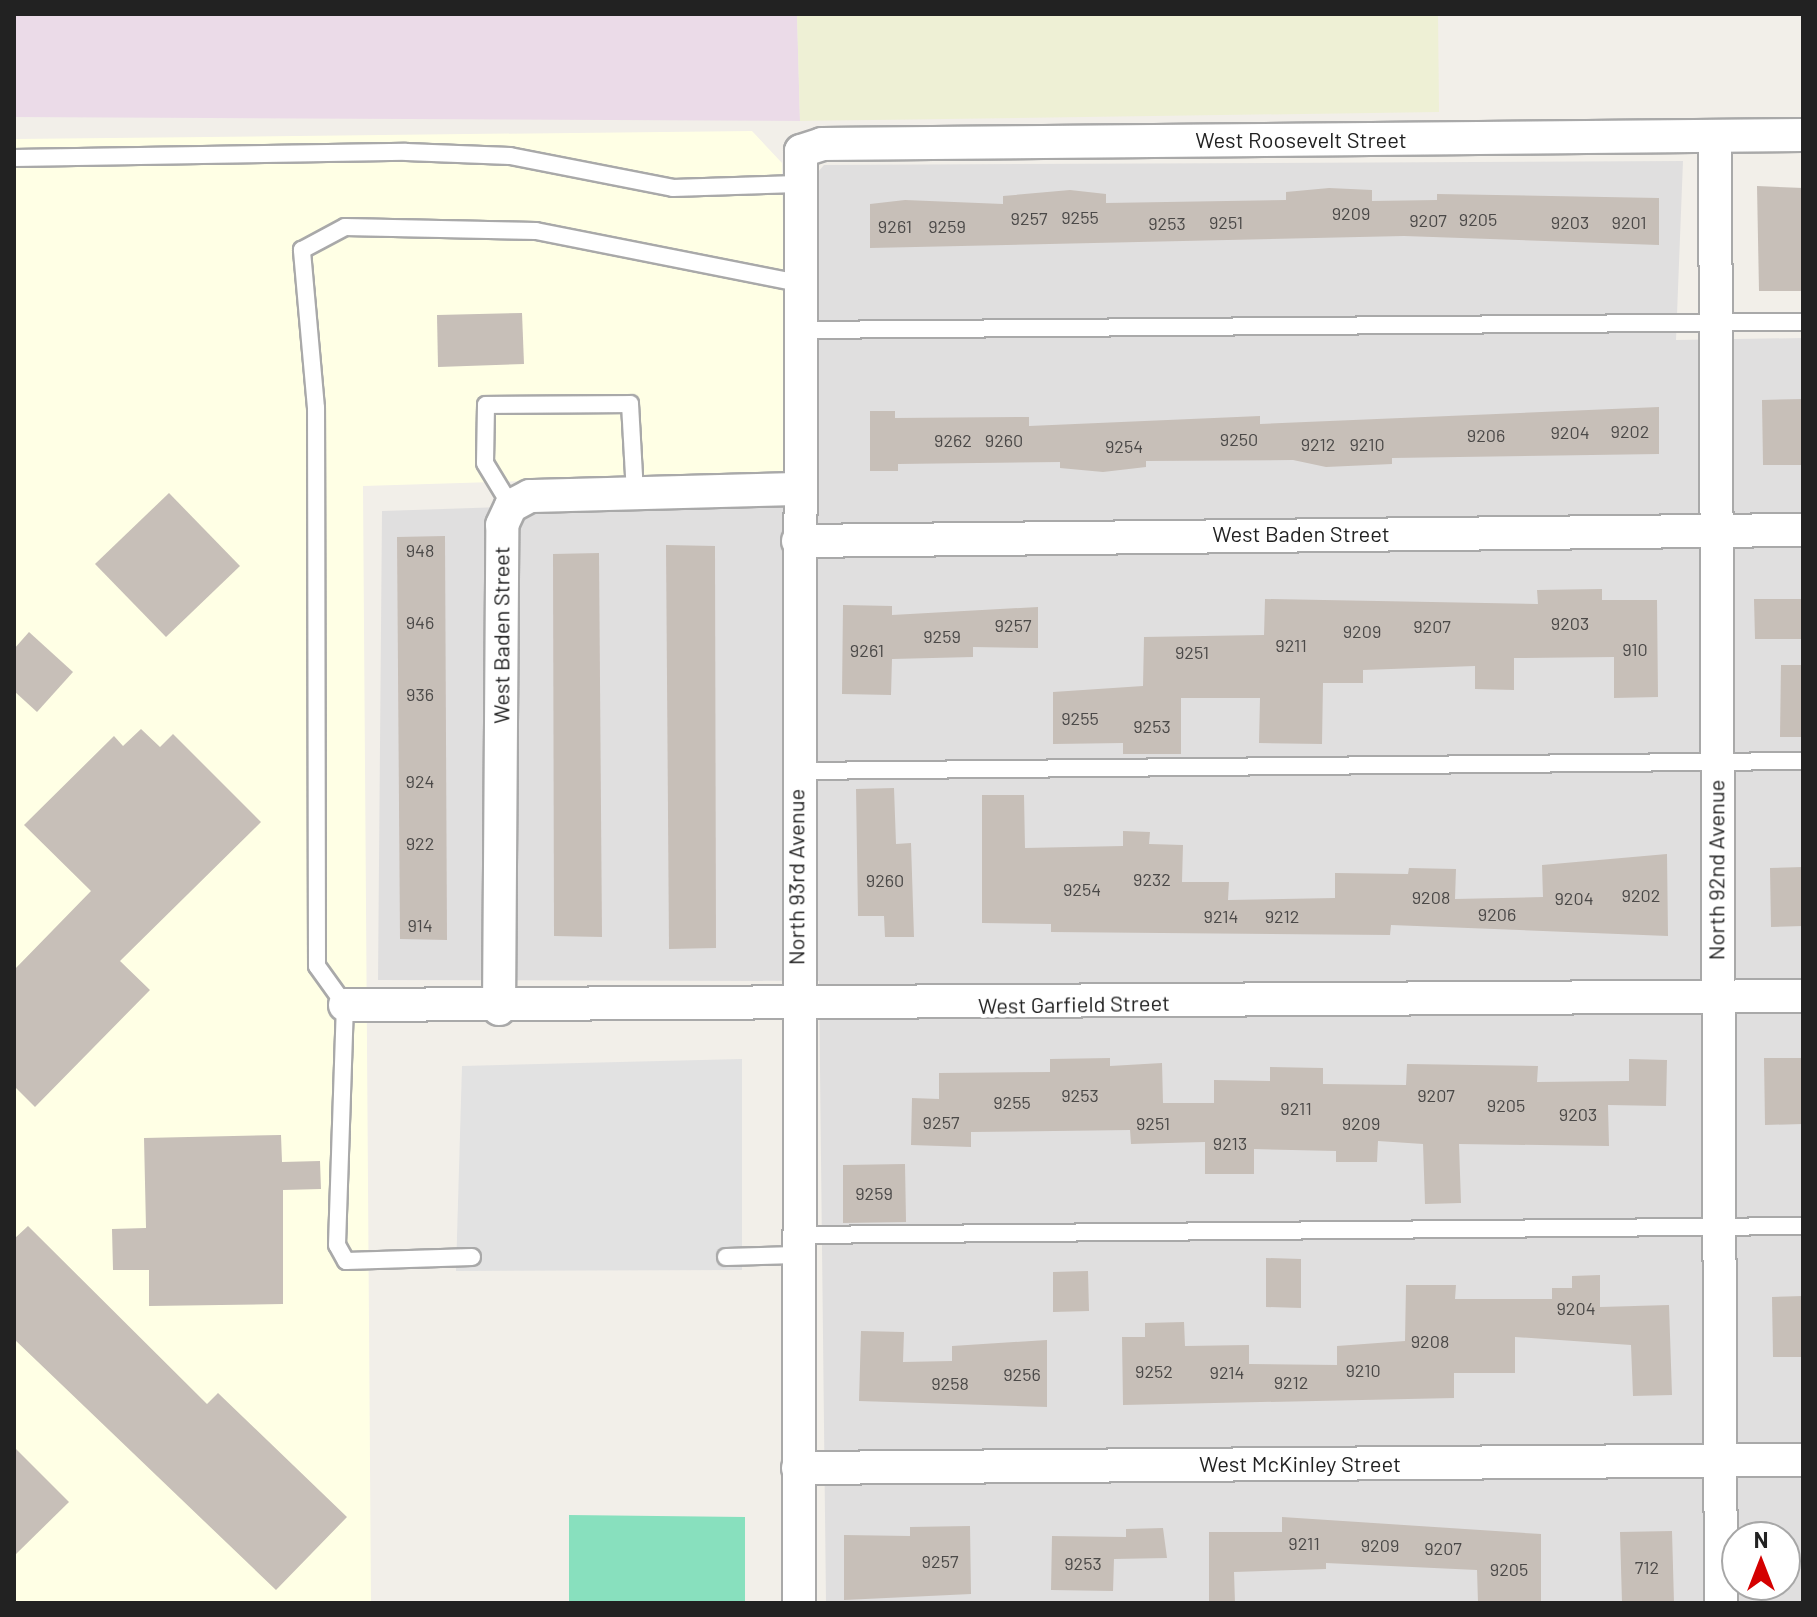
<!DOCTYPE html>
<html>
<head>
<meta charset="utf-8">
<style>
  body { margin:0 }
  #map { position:relative; width:1817px; height:1617px; overflow:hidden; background:#f2efe9; font-family:Barlow,sans-serif }
  div>[style] { position:absolute }
  .residential>* { inset:0; background:#e0dfdf }
  .industrial>* { inset:0; background:#ebdbe8 }
  .education>* { inset:0; background:#ffffe5 }
  .farmland>* { inset:0; background:#eef0d5 }
  .pitch>* { inset:0; background:#88e0be }
  .parking>* { inset:0; background:#e2e2e2 }
  .building>* { inset:0; background:#c7bfb8 }
  .roads { filter:drop-shadow(2px 0 #a9a9a9) drop-shadow(-2px 0 #a9a9a9) drop-shadow(0 2px #a9a9a9) drop-shadow(0 -2px #a9a9a9) }
  .lane>* { height:16px; margin:-8px; padding:0 8px; transform-origin:8px; border-radius:8px; background:#fff }
  .street>* { height:32px; margin:-16px; padding:0 16px; transform-origin:16px; border-radius:16px; background:#fff }
  span { translate:-50% -50%; white-space:nowrap; text-align:center; line-height:1.15; -webkit-text-stroke:8px #fff; paint-order:stroke }
  .number-label { font-size:18px; color:#4b4948 }
  .number-label span { -webkit-text-stroke-width:0 }
  .street-label { font-size:22px; color:#222 }
  .frame { position:absolute; inset:0; border:16px solid #222; pointer-events:none }
  .north { position:absolute; left:1721px; top:1521px; width:80px; height:80px; box-sizing:border-box; background:#fff; border:2px solid #a7a7a7; border-radius:50%; rotate:0deg; font-size:22px; font-weight:700; line-height:32px; text-align:center; color:#222 }
  .north::after { content:''; display:block; margin:auto; width:28px; height:36px; background:#d40000; clip-path:polygon(50% 0,100% 100%,50% 72%,0 100%) }
</style>
</head>
<body>
<div id="map">
  <div class="residential">
    <div style="clip-path:polygon(evenodd,1683px 161px,1676px 340px,1803px 338px,1803px 1603px,826px 1603px,819px 981px,378px 980px,382px 511px,814px 497px,812px 179px,824px 165px,1683px 161px,1737px 1537px,1785px 1537px,1785px 1585px,1737px 1585px,1737px 1537px)"></div>
  </div>
  <div class="industrial">
    <div style="clip-path:polygon(14px 14px,797px 14px,800px 121px,14px 117px)"></div>
  </div>
  <div class="education">
    <div style="clip-path:polygon(752px 131px,782px 163px,787px 473px,363px 486px,371px 1603px,14px 1603px,14px 139px)"></div>
  </div>
  <div class="farmland">
    <div style="clip-path:polygon(797px 14px,1438px 14px,1439px 112px,800px 121px)"></div>
  </div>
  <div class="pitch">
    <div style="clip-path:polygon(569px 1515px,745px 1517px,745px 1603px,569px 1603px)"></div>
  </div>
  <div class="parking">
    <div style="clip-path:polygon(742px 1059px,742px 1270px,456px 1271px,462px 1066px)"></div>
  </div>
  <div class="building">
    <div style="clip-path:polygon(1757px 186px,1803px 188px,1803px 291px,1759px 291px)"></div>
    <div style="clip-path:polygon(1329px 188px,1372px 190px,1372px 201px,1437px 200px,1437px 194px,1659px 198px,1659px 245px,1404px 236px,870px 248px,870px 204px,905px 200px,1003px 204px,1003px 196px,1070px 190px,1106px 194px,1106px 203px,1286px 200px,1286px 192px)"></div>
    <div style="clip-path:polygon(522px 313px,524px 364px,438px 367px,437px 315px)"></div>
    <div style="clip-path:polygon(1803px 399px,1803px 465px,1763px 465px,1762px 400px)"></div>
    <div style="clip-path:polygon(1659px 407px,1659px 454px,1392px 458px,1392px 464px,1326px 467px,1293px 460px,1146px 461px,1146px 467px,1103px 472px,1060px 468px,1060px 462px,898px 464px,898px 471px,870px 471px,870px 411px,895px 411px,895px 418px,1029px 417px,1029px 426px,1260px 416px,1260px 424px)"></div>
    <div style="clip-path:polygon(169px 493px,240px 566px,166px 637px,95px 564px)"></div>
    <div style="clip-path:polygon(445px 536px,447px 940px,400px 939px,397px 537px)"></div>
    <div style="clip-path:polygon(666px 545px,715px 546px,716px 948px,669px 949px)"></div>
    <div style="clip-path:polygon(599px 553px,602px 937px,554px 936px,553px 554px)"></div>
    <div style="clip-path:polygon(1602px 589px,1602px 600px,1657px 600px,1658px 697px,1614px 698px,1614px 657px,1514px 658px,1514px 690px,1475px 689px,1475px 666px,1363px 670px,1363px 683px,1323px 683px,1322px 744px,1259px 743px,1260px 698px,1181px 698px,1181px 754px,1123px 754px,1123px 743px,1053px 744px,1053px 692px,1143px 686px,1144px 637px,1264px 635px,1265px 599px,1538px 604px,1537px 590px)"></div>
    <div style="clip-path:polygon(1754px 599px,1803px 599px,1803px 639px,1755px 639px)"></div>
    <div style="clip-path:polygon(843px 605px,892px 606px,892px 615px,1038px 607px,1038px 648px,973px 647px,973px 657px,892px 659px,891px 695px,842px 694px)"></div>
    <div style="clip-path:polygon(29px 632px,73px 672px,37px 712px,14px 691px,14px 649px)"></div>
    <div style="clip-path:polygon(1781px 665px,1803px 665px,1803px 737px,1780px 737px)"></div>
    <div style="clip-path:polygon(141px 729px,160px 747px,173px 734px,261px 822px,120px 961px,150px 990px,35px 1107px,14px 1086px,14px 970px,91px 891px,24px 825px,114px 736px,123px 746px)"></div>
    <div style="clip-path:polygon(894px 788px,896px 844px,911px 843px,914px 937px,885px 937px,884px 916px,858px 916px,856px 789px)"></div>
    <div style="clip-path:polygon(982px 795px,1024px 795px,1025px 848px,1123px 846px,1123px 831px,1150px 832px,1149px 844px,1183px 845px,1182px 882px,1229px 882px,1228px 900px,1335px 898px,1335px 873px,1408px 874px,1409px 868px,1456px 869px,1455px 899px,1543px 897px,1542px 865px,1667px 854px,1668px 936px,1391px 925px,1390px 935px,1051px 932px,1051px 924px,982px 923px)"></div>
    <div style="clip-path:polygon(1803px 867px,1803px 926px,1771px 927px,1770px 868px)"></div>
    <div style="clip-path:polygon(1110px 1058px,1110px 1066px,1162px 1063px,1163px 1103px,1214px 1103px,1214px 1080px,1270px 1081px,1270px 1067px,1323px 1068px,1323px 1084px,1406px 1085px,1407px 1064px,1538px 1066px,1537px 1082px,1629px 1081px,1629px 1059px,1667px 1060px,1666px 1106px,1608px 1105px,1609px 1146px,1459px 1144px,1461px 1203px,1425px 1204px,1423px 1144px,1378px 1141px,1377px 1162px,1336px 1162px,1336px 1151px,1254px 1149px,1254px 1174px,1205px 1174px,1205px 1142px,1131px 1144px,1130px 1130px,971px 1132px,971px 1147px,911px 1145px,912px 1098px,939px 1099px,939px 1073px,1050px 1072px,1050px 1059px)"></div>
    <div style="clip-path:polygon(1764px 1058px,1803px 1058px,1803px 1124px,1765px 1125px)"></div>
    <div style="clip-path:polygon(281px 1135px,282px 1162px,320px 1161px,321px 1189px,283px 1190px,283px 1304px,149px 1306px,149px 1270px,113px 1270px,112px 1229px,146px 1228px,144px 1138px)"></div>
    <div style="clip-path:polygon(905px 1164px,906px 1222px,843px 1223px,843px 1165px)"></div>
    <div style="clip-path:polygon(28px 1226px,207px 1404px,218px 1393px,347px 1517px,276px 1590px,14px 1339px,14px 1239px)"></div>
    <div style="clip-path:polygon(1266px 1258px,1301px 1259px,1301px 1308px,1266px 1307px)"></div>
    <div style="clip-path:polygon(1088px 1271px,1089px 1311px,1053px 1312px,1053px 1272px)"></div>
    <div style="clip-path:polygon(1600px 1275px,1600px 1307px,1669px 1305px,1672px 1395px,1633px 1396px,1631px 1345px,1515px 1337px,1515px 1373px,1454px 1373px,1454px 1398px,1123px 1405px,1122px 1337px,1145px 1337px,1145px 1323px,1184px 1322px,1185px 1346px,1249px 1345px,1249px 1364px,1337px 1365px,1337px 1346px,1405px 1341px,1406px 1285px,1456px 1285px,1455px 1299px,1552px 1299px,1552px 1288px,1572px 1288px,1572px 1276px)"></div>
    <div style="clip-path:polygon(1803px 1296px,1803px 1357px,1773px 1357px,1772px 1297px)"></div>
    <div style="clip-path:polygon(861px 1331px,904px 1332px,903px 1362px,952px 1361px,952px 1346px,1047px 1340px,1047px 1407px,859px 1401px)"></div>
    <div style="clip-path:polygon(14px 1447px,69px 1502px,14px 1556px)"></div>
    <div style="clip-path:polygon(1282px 1517px,1541px 1534px,1541px 1603px,1478px 1603px,1477px 1570px,1326px 1563px,1326px 1569px,1234px 1572px,1235px 1603px,1209px 1603px,1209px 1532px,1282px 1532px)"></div>
    <div style="clip-path:polygon(970px 1526px,971px 1594px,844px 1600px,844px 1535px,910px 1536px,910px 1527px)"></div>
    <div style="clip-path:polygon(1163px 1528px,1167px 1558px,1114px 1559px,1113px 1591px,1051px 1590px,1052px 1536px,1126px 1537px,1126px 1529px)"></div>
    <div style="clip-path:polygon(1672px 1531px,1674px 1603px,1622px 1603px,1620px 1532px)"></div>
  </div>
  <div class="roads">
    <div class="lane">
      <div style="left:14px;top:158px;width:392px;rotate:-0.9deg"></div>
      <div style="left:406px;top:152px;width:104px;rotate:2.2deg"></div>
      <div style="left:510px;top:156px;width:166px;rotate:11.1deg"></div>
      <div style="left:673px;top:188px;width:124px;rotate:-1.8deg"></div>
      <div style="left:798px;top:330px;width:1005px;rotate:-0.46deg"></div>
      <div style="left:511px;top:506px;width:50px;rotate:-121.2deg"></div>
      <div style="left:485px;top:463px;width:58px;rotate:-89deg"></div>
      <div style="left:486px;top:405px;width:144px;rotate:-0.4deg"></div>
      <div style="left:630px;top:404px;width:89px;rotate:86.8deg"></div>
      <div style="left:797px;top:771px;width:1006px;rotate:-0.57deg"></div>
      <div style="left:796px;top:1235px;width:1007px;rotate:-0.51deg"></div>
      <div style="left:472px;top:1257px;width:126px;rotate:178.2deg"></div>
      <div style="left:346px;top:1261px;width:18px;rotate:-119deg"></div>
      <div style="left:337px;top:1245px;width:240px;rotate:-88.1deg"></div>
      <div style="left:345px;top:1005px;width:48px;rotate:-125.7deg"></div>
      <div style="left:317px;top:966px;width:558px;rotate:-90.1deg"></div>
      <div style="left:316px;top:408px;width:159px;rotate:-95.1deg"></div>
      <div style="left:302px;top:250px;width:49px;rotate:-28.1deg"></div>
      <div style="left:345px;top:227px;width:191px;rotate:1.2deg"></div>
      <div style="left:536px;top:231px;width:267px;rotate:11.2deg"></div>
      <div style="left:726px;top:1257px;width:70px;rotate:-1.6deg"></div>
    </div>
    <div class="street">
      <div style="left:1715px;top:137px;width:1466px;rotate:89.77deg"></div>
      <div style="left:798px;top:541px;width:1005px;rotate:-0.63deg"></div>
      <div style="left:345px;top:1005px;width:1458px;rotate:-0.35deg"></div>
      <div style="left:499px;top:1009px;width:484px;rotate:-89.6deg"></div>
      <div style="left:502px;top:525px;width:21px;rotate:-65deg"></div>
      <div style="left:511px;top:506px;width:21px;rotate:-28deg"></div>
      <div style="left:530px;top:496px;width:268px;rotate:-1.5deg"></div>
      <div style="left:798px;top:1468px;width:1005px;rotate:-0.46deg"></div>
      <div style="left:799px;top:1603px;width:1452px;rotate:-89.92deg"></div>
      <div style="left:801px;top:151px;width:22px;rotate:-18deg"></div>
      <div style="left:822px;top:144px;width:981px;rotate:-0.53deg"></div>
    </div>
  </div>
  <div class="number-label">
    <span style="left:1351px;top:213px">9209</span>
    <span style="left:1080px;top:217px">9255</span>
    <span style="left:1029px;top:218px">9257</span>
    <span style="left:1478px;top:219px">9205</span>
    <span style="left:1428px;top:220px">9207</span>
    <span style="left:1226px;top:222px">9251</span>
    <span style="left:1570px;top:222px">9203</span>
    <span style="left:1629px;top:222px">9201</span>
    <span style="left:1167px;top:223px">9253</span>
    <span style="left:895px;top:226px">9261</span>
    <span style="left:947px;top:226px">9259</span>
    <span style="left:1630px;top:431px">9202</span>
    <span style="left:1570px;top:432px">9204</span>
    <span style="left:1486px;top:435px">9206</span>
    <span style="left:1239px;top:439px">9250</span>
    <span style="left:953px;top:440px">9262</span>
    <span style="left:1004px;top:440px">9260</span>
    <span style="left:1318px;top:444px">9212</span>
    <span style="left:1367px;top:444px">9210</span>
    <span style="left:1124px;top:446px">9254</span>
    <span style="left:420px;top:550px">948</span>
    <span style="left:420px;top:622px">946</span>
    <span style="left:1570px;top:623px">9203</span>
    <span style="left:1013px;top:625px">9257</span>
    <span style="left:1432px;top:626px">9207</span>
    <span style="left:1362px;top:631px">9209</span>
    <span style="left:942px;top:636px">9259</span>
    <span style="left:1291px;top:645px">9211</span>
    <span style="left:1635px;top:649px">910</span>
    <span style="left:867px;top:650px">9261</span>
    <span style="left:1192px;top:652px">9251</span>
    <span style="left:420px;top:694px">936</span>
    <span style="left:1080px;top:718px">9255</span>
    <span style="left:1152px;top:726px">9253</span>
    <span style="left:420px;top:781px">924</span>
    <span style="left:420px;top:843px">922</span>
    <span style="left:1152px;top:879px">9232</span>
    <span style="left:885px;top:880px">9260</span>
    <span style="left:1082px;top:889px">9254</span>
    <span style="left:1641px;top:895px">9202</span>
    <span style="left:1431px;top:897px">9208</span>
    <span style="left:1574px;top:898px">9204</span>
    <span style="left:1497px;top:914px">9206</span>
    <span style="left:1221px;top:916px">9214</span>
    <span style="left:1282px;top:916px">9212</span>
    <span style="left:420px;top:925px">914</span>
    <span style="left:1080px;top:1095px">9253</span>
    <span style="left:1436px;top:1095px">9207</span>
    <span style="left:1012px;top:1102px">9255</span>
    <span style="left:1506px;top:1105px">9205</span>
    <span style="left:1296px;top:1108px">9211</span>
    <span style="left:1578px;top:1114px">9203</span>
    <span style="left:941px;top:1122px">9257</span>
    <span style="left:1153px;top:1123px">9251</span>
    <span style="left:1361px;top:1123px">9209</span>
    <span style="left:1230px;top:1143px">9213</span>
    <span style="left:874px;top:1193px">9259</span>
    <span style="left:1576px;top:1308px">9204</span>
    <span style="left:1430px;top:1341px">9208</span>
    <span style="left:1363px;top:1370px">9210</span>
    <span style="left:1154px;top:1371px">9252</span>
    <span style="left:1227px;top:1372px">9214</span>
    <span style="left:1022px;top:1374px">9256</span>
    <span style="left:1291px;top:1382px">9212</span>
    <span style="left:950px;top:1383px">9258</span>
    <span style="left:1304px;top:1543px">9211</span>
    <span style="left:1380px;top:1545px">9209</span>
    <span style="left:1443px;top:1548px">9207</span>
    <span style="left:940px;top:1561px">9257</span>
    <span style="left:1083px;top:1563px">9253</span>
    <span style="left:1647px;top:1567px">712</span>
    <span style="left:1509px;top:1569px">9205</span>
  </div>
  <div class="street-label">
    <span style="left:1301px;top:140px">West Roosevelt Street</span>
    <span style="left:1301px;top:534px">West Baden Street</span>
    <span style="left:501px;top:635px;rotate:-90deg">West Baden Street</span>
    <span style="left:1716px;top:870px;rotate:-90deg">North 92nd Avenue</span>
    <span style="left:796px;top:877px;rotate:-90deg">North 93rd Avenue</span>
    <span style="left:1074px;top:1004px;rotate:-1deg">West Garfield Street</span>
    <span style="left:1300px;top:1464px">West McKinley Street</span>
  </div>
  <div class="frame"></div>
  <div class="north">N</div>
</div>
</body>
</html>
